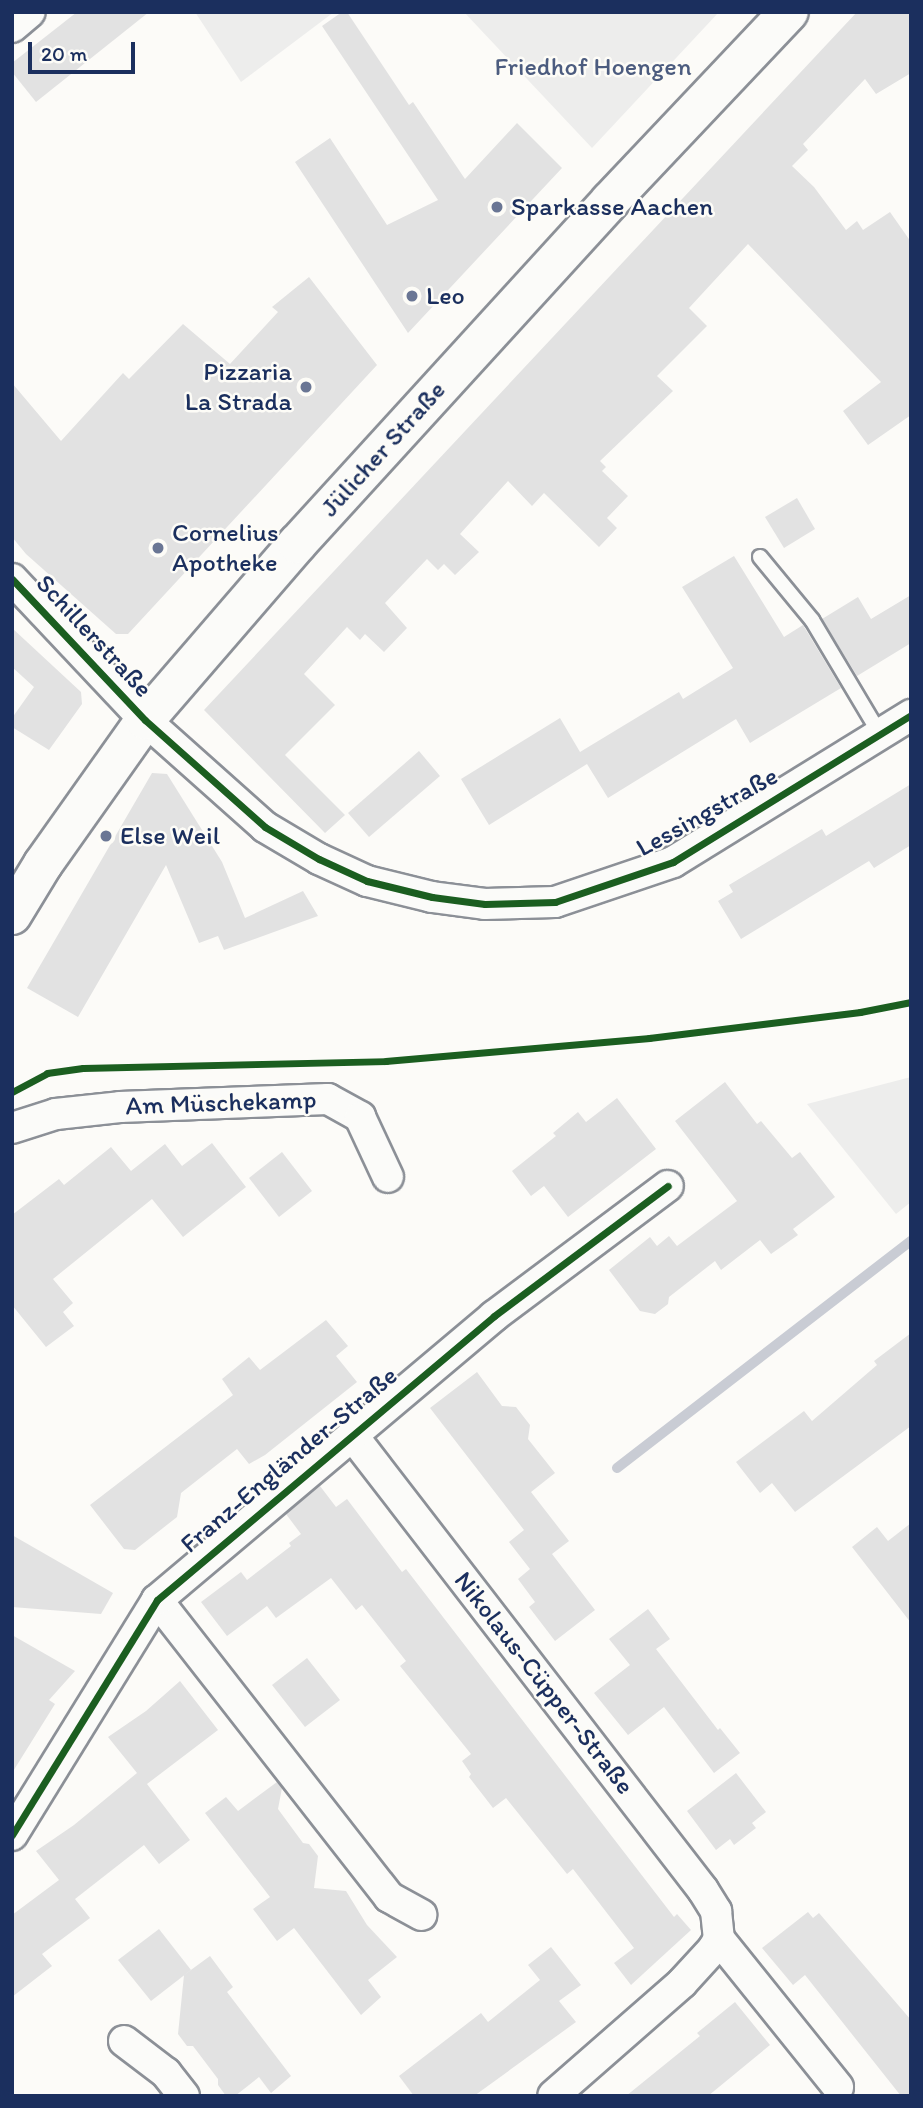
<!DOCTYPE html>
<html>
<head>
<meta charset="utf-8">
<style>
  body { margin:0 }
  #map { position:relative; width:923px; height:2108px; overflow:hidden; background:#fcfbf8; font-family:Itim,sans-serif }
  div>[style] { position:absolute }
  .green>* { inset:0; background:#ededec }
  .stream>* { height:10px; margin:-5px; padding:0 5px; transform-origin:5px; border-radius:5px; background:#c9ccd4 }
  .building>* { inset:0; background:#e2e2e2 }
  .roads { filter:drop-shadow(2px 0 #8c9097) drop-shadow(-2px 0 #8c9097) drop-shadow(0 2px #8c9097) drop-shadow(0 -2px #8c9097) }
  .service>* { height:14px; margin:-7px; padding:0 7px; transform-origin:7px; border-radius:7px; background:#fbfbf9 }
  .minor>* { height:30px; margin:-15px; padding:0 15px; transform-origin:15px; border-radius:15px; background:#fbfbf9 }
  .secondary>* { height:38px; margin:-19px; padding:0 19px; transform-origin:19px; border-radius:19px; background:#fbfbf9 }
  .cycleway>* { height:7px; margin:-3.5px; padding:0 3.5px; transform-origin:3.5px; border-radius:3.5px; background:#1b5e20 }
  .dots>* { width:19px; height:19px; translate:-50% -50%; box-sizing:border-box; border:4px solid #fdfcf7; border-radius:50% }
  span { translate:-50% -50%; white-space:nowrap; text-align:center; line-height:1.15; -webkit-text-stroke:5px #fdfcf7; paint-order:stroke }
  .park-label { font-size:26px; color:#4c5c7f }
  .poi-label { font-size:26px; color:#1b2f5e }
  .left { translate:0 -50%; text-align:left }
  .right { translate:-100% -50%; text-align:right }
  .street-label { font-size:26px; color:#1b2f5e }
  .frame { position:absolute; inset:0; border:14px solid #1b2f5e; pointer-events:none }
  .scale { position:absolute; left:28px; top:42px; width:107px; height:32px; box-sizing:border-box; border:4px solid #1b2f5e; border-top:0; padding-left:9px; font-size:21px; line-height:24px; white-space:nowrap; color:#1b2f5e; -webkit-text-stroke:5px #fdfcf7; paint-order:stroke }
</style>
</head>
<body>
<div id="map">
  <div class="green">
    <div style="clip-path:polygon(195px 12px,334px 12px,241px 82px)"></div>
    <div style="clip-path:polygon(464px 12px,719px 12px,592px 148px)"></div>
    <div style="clip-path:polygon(911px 1077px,911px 1202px,896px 1214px,807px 1104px)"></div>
  </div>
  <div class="stream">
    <div style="left:617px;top:1468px;width:371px;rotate:-37.7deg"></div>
  </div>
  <div class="building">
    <div style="clip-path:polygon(77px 12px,149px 12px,36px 102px,12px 72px,12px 63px)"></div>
    <div style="clip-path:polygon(342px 12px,347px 12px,409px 105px,413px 102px,465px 179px,517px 123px,562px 168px,408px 333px,295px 162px,330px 138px,387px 225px,438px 200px,322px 26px)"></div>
    <div style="clip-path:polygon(857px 12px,911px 12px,911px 73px,876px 94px,865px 79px,803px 144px,808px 150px,792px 166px,814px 187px,846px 230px,857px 221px,863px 230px,890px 212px,911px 242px,911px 415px,868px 445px,843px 411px,881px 382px,748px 244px,689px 308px,707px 326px,657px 376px,673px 391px,600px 461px,606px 467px,602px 471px,628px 496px,607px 518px,617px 528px,599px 547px,544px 493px,532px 506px,508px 481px,460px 534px,479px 552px,455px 575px,444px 564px,438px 570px,427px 559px,385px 603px,407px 628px,384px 652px,365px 634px,360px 640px,347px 627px,304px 674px,335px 705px,285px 755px,345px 815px,325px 833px,204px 710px)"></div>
    <div style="clip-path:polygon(309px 277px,377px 365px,128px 634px,116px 634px,26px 554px,12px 537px,12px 383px,61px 441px,123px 373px,129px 379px,183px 324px,230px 364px,278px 312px,272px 307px)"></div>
    <div style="clip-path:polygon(797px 498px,815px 529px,784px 548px,765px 517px)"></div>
    <div style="clip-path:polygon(734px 556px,784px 637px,803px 625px,841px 688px,750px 743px,736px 719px,608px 798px,587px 764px,489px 825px,461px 779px,560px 718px,580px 752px,679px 692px,683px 699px,733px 668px,682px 587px)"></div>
    <div style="clip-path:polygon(911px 595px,911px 643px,857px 676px,822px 619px,858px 597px,871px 619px)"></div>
    <div style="clip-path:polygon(12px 628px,81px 692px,82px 704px,49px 750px,12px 727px,12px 718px,34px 687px,12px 667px)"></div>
    <div style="clip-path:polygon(419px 751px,440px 776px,369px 837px,348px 813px)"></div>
    <div style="clip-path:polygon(152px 773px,167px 774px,222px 862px,245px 918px,303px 891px,318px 916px,224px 950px,218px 936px,199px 943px,166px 865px,78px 1017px,27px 988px)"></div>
    <div style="clip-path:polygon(911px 784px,911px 845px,874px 868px,869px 861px,741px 939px,718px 901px,733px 892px,729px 885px,822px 829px,826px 836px)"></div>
    <div style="clip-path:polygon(725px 1082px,757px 1124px,761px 1121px,792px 1158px,800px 1152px,835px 1197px,793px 1229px,798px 1235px,771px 1254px,760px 1240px,721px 1270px,715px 1261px,669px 1297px,668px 1304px,655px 1314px,640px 1311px,609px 1270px,650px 1237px,657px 1246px,669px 1236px,677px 1246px,737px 1201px,675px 1121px)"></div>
    <div style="clip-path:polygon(617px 1098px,656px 1149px,568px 1217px,544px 1186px,531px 1196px,512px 1171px,556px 1136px,553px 1133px,578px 1112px,586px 1122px)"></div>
    <div style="clip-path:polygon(212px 1143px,246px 1187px,183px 1237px,152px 1199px,53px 1279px,73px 1303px,63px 1312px,74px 1326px,46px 1347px,12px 1305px,12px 1215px,59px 1179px,64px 1185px,111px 1147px,131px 1171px,165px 1144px,182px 1166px)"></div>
    <div style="clip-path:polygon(282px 1152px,312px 1191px,279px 1217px,249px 1178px)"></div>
    <div style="clip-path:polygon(326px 1320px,348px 1346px,336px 1356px,357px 1382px,265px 1455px,249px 1464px,237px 1449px,181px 1493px,177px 1517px,135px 1550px,124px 1549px,90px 1505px,233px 1395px,222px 1379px,249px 1357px,260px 1370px)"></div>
    <div style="clip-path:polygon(911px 1333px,911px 1426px,795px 1512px,772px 1483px,760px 1493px,736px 1462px,804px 1411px,812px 1421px,877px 1365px,874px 1361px)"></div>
    <div style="clip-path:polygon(477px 1372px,502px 1406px,516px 1407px,530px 1425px,528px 1439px,555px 1473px,531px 1492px,569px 1541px,552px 1554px,595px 1610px,555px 1641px,529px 1607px,535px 1602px,518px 1579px,530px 1569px,509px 1542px,524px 1530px,430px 1408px)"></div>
    <div style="clip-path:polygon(320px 1486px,336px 1507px,347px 1499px,402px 1572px,406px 1569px,674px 1917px,677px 1914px,691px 1930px,631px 1985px,614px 1963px,634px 1948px,573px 1869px,567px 1874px,506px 1798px,493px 1808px,469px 1777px,471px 1774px,462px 1761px,471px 1754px,400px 1666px,406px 1661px,362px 1605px,356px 1610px,331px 1578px,276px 1618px,267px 1606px,227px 1636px,201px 1602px,241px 1572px,247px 1580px,291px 1546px,289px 1543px,301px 1534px,286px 1514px)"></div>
    <div style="clip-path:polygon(911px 1523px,911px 1623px,852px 1547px,877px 1527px,888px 1541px)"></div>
    <div style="clip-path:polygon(12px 1535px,113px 1593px,101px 1614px,12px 1607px)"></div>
    <div style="clip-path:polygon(648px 1609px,670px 1639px,656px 1649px,718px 1730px,720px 1728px,740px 1753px,714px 1773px,664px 1707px,628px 1735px,594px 1693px,630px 1665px,609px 1639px)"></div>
    <div style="clip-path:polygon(12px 1635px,75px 1671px,49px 1700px,55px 1704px,12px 1773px)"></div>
    <div style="clip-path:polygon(307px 1658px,340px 1700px,305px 1727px,272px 1685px)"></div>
    <div style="clip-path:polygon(180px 1681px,218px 1730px,147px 1784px,190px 1840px,159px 1864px,144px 1845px,75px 1899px,90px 1918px,42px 1954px,52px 1966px,12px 1997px,12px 1915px,59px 1880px,36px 1851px,74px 1825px,137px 1773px,108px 1737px,146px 1711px)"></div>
    <div style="clip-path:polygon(736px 1773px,766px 1812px,752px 1823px,756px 1828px,734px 1845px,730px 1839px,716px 1850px,687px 1811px)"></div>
    <div style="clip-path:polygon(277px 1782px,282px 1788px,278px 1809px,303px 1843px,309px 1844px,318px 1856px,314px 1888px,346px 1891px,367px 1925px,397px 1957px,368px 1980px,381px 1997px,361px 2015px,294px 1928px,277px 1941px,253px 1909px,270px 1897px,205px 1813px,226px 1797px,238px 1811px)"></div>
    <div style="clip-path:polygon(808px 1912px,813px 1918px,819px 1913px,911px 2020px,911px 2096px,901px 2096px,805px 1975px,793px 1985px,762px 1948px)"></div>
    <div style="clip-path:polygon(159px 1929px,191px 1970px,151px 2001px,118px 1960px)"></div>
    <div style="clip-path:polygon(551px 1947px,581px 1985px,559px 2001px,576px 2022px,474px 2096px,414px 2096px,399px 2076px,481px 2013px,488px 2022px,540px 1980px,528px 1965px)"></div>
    <div style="clip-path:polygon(210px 1956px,233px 1987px,227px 1992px,291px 2076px,271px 2093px,259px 2077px,235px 2096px,226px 2096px,218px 2085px,218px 2079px,193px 2046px,187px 2046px,178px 2034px,184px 1975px)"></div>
    <div style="clip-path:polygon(735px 2002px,770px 2045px,708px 2096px,626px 2096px,700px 2036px,697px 2033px)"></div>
  </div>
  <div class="roads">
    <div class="service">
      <div style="left:760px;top:557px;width:82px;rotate:50.5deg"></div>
      <div style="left:812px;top:620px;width:133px;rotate:59.2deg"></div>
    </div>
    <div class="minor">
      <div style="left:12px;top:27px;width:23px;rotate:-40deg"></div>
      <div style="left:12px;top:579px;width:194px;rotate:46.7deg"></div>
      <div style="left:145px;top:720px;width:161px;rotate:41.7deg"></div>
      <div style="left:265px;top:827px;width:63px;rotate:30.7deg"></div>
      <div style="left:319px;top:859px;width:53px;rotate:24.6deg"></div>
      <div style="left:367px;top:881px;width:67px;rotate:13.8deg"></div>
      <div style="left:432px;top:897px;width:53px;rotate:7.5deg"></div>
      <div style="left:485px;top:904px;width:70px;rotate:-1.6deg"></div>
      <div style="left:555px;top:902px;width:125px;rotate:-18.7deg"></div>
      <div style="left:673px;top:862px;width:280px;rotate:-31.7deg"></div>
      <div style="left:12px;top:1128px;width:46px;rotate:-17.7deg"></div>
      <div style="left:56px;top:1114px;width:64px;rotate:-6.2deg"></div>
      <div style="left:120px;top:1107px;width:208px;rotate:-2.2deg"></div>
      <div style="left:328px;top:1099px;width:37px;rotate:29deg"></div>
      <div style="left:360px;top:1117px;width:66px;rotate:65deg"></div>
      <div style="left:352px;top:1435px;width:575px;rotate:52.35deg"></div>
      <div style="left:703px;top:1890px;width:25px;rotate:58deg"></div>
      <div style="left:716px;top:1911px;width:28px;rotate:84deg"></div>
      <div style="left:719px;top:1939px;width:12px;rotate:121deg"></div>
      <div style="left:713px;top:1949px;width:46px;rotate:132.4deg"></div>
      <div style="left:682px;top:1983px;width:171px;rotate:138.8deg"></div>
      <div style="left:157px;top:1600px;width:377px;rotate:52deg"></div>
      <div style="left:389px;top:1897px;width:37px;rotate:29deg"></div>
      <div style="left:12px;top:1835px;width:276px;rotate:-58.3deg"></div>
      <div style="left:157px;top:1600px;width:441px;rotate:-40.1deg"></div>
      <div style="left:494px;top:1316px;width:217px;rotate:-36.8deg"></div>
      <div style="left:719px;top:1939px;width:190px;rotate:51.2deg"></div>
      <div style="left:124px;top:2041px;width:53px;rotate:37.3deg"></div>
      <div style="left:166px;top:2073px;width:29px;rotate:52deg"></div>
    </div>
    <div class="secondary">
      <div style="left:12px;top:915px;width:60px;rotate:-58.7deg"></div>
      <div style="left:43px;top:864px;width:176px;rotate:-54.7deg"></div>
      <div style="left:145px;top:720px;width:233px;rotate:-49.2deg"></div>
      <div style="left:297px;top:544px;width:464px;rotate:-47.6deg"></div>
      <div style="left:610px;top:201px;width:260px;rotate:-46.6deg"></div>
    </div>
  </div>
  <div class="cycleway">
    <div style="left:12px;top:579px;width:194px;rotate:46.7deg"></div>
    <div style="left:145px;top:720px;width:161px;rotate:41.7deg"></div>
    <div style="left:265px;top:827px;width:63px;rotate:30.7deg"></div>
    <div style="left:319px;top:859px;width:53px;rotate:24.6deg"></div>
    <div style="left:367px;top:881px;width:67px;rotate:13.8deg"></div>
    <div style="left:432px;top:897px;width:53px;rotate:7.5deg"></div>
    <div style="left:485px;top:904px;width:70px;rotate:-1.6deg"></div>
    <div style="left:555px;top:902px;width:125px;rotate:-18.7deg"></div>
    <div style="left:673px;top:862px;width:280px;rotate:-31.7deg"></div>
    <div style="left:12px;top:1092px;width:40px;rotate:-28deg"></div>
    <div style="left:47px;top:1073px;width:36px;rotate:-8deg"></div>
    <div style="left:83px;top:1068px;width:303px;rotate:-1.3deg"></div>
    <div style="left:386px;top:1061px;width:264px;rotate:-5deg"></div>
    <div style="left:649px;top:1038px;width:213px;rotate:-7deg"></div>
    <div style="left:860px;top:1012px;width:52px;rotate:-11.1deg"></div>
    <div style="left:12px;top:1835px;width:276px;rotate:-58.3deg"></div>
    <div style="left:157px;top:1600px;width:441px;rotate:-40.1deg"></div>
    <div style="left:494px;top:1316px;width:217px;rotate:-36.8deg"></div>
  </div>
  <div class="dots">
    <div style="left:497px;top:207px;background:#6a7694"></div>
    <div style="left:412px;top:296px;background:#6a7694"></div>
    <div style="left:306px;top:387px;background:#6a7694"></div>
    <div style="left:158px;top:548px;background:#6a7694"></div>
    <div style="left:106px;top:836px;background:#6a7694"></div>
  </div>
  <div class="park-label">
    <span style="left:593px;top:67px">Friedhof Hoengen</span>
  </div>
  <div class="poi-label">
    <span class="left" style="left:511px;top:207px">Sparkasse Aachen</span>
    <span class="left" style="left:426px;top:296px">Leo</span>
    <span class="right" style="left:292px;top:387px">Pizzaria<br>La Strada</span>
    <span class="left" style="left:172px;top:548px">Cornelius<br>Apotheke</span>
    <span class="left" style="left:120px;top:836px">Else Weil</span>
  </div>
  <div class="street-label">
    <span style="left:383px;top:449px;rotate:-48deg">Jülicher Straße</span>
    <span style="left:94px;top:636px;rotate:47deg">Schillerstraße</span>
    <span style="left:707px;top:812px;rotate:-29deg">Lessingstraße</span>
    <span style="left:221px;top:1103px;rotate:-2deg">Am Müschekamp</span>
    <span style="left:289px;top:1460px;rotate:-40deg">Franz-Engländer-Straße</span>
    <span style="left:544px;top:1683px;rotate:52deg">Nikolaus-Cüpper-Straße</span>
  </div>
  <div class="frame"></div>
  <div class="scale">20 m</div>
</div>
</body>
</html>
